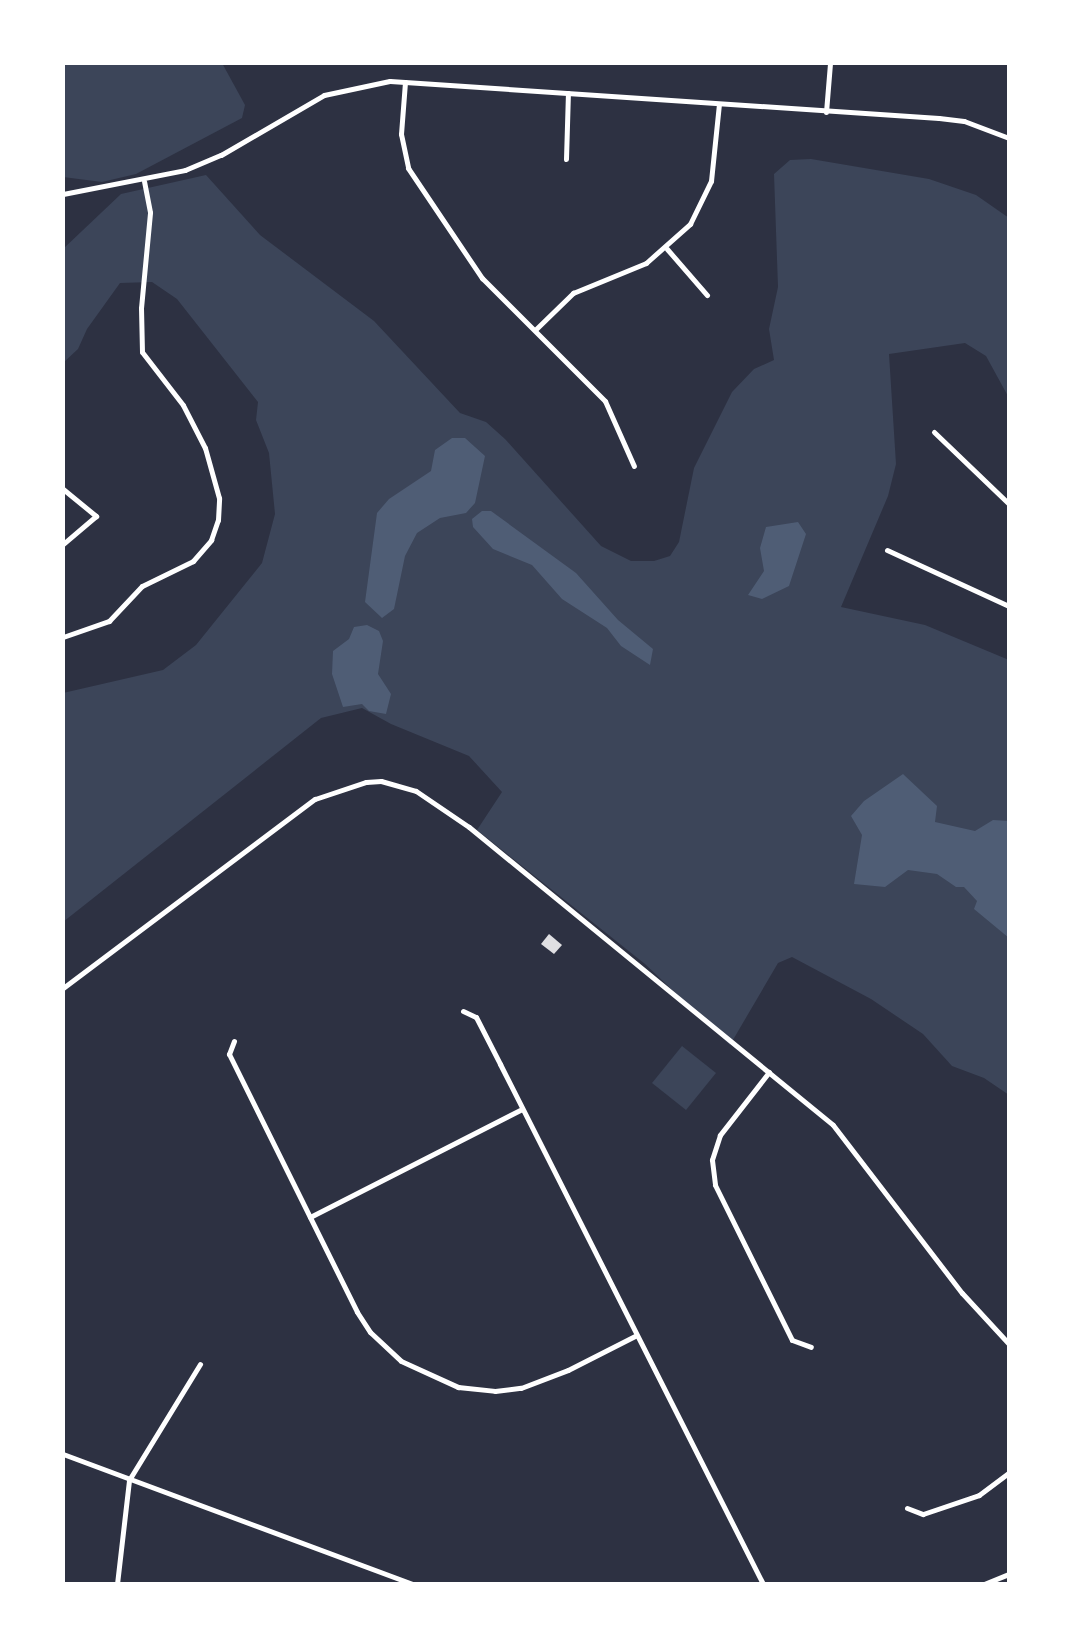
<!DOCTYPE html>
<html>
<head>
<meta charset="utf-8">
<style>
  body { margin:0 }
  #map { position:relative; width:1072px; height:1647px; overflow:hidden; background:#2d3142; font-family:Barlow,sans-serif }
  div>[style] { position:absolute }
  .green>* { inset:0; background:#3c4559 }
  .water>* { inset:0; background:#4f5d75 }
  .building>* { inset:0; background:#e0e0e3 }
  .minor>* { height:5px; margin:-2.5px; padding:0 2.5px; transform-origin:2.5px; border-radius:2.5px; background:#fff }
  span { translate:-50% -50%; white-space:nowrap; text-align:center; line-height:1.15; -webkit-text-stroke:7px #fff; paint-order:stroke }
  .frame { position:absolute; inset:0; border:65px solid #fff; pointer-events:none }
</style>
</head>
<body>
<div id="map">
  <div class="green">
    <div style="clip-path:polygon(63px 63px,222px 63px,245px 105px,242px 118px,136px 174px,102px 182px,63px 177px)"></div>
    <div style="clip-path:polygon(811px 159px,929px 179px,976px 195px,1009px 218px,1009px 398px,986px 356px,965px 343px,889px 354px,896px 464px,888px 496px,841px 607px,925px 625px,1009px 660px,1009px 1095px,984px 1078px,952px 1066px,923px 1034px,871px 999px,792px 957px,778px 963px,730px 1045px,645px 964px,477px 830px,502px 792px,469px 756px,391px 724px,362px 708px,321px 718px,63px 922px,63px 693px,163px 670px,196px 645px,262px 563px,275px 514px,269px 453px,256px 420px,258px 402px,177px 299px,152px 282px,120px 283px,87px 329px,78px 349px,63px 363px,63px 249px,121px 194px,206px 175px,260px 235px,374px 321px,460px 413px,486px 422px,505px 439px,601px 546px,631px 561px,654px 561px,670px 556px,679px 542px,694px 468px,732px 392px,754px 369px,774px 360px,769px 329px,778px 287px,774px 174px,790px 160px)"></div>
    <div style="clip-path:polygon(682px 1046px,716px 1073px,686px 1110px,652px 1083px)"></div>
  </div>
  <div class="water">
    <div style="clip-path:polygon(452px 438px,465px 438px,485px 456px,475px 503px,466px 513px,440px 518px,417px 533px,405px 556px,394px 609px,382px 618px,365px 602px,377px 513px,389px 499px,431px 471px,435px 450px)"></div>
    <div style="clip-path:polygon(482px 511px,491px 511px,576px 573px,618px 620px,653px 649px,650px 665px,621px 646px,607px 628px,562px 599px,532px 565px,493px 549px,473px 527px,472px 519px)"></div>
    <div style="clip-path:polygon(798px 522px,806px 534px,789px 586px,762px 599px,748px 595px,764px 571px,760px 548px,766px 527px)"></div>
    <div style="clip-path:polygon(367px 625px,379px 631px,383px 641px,378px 674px,391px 694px,386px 714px,369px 711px,362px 704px,343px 707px,332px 674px,333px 651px,349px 639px,354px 627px)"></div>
    <div style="clip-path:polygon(903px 774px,937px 806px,935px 822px,975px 831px,993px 820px,1009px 821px,1009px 938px,974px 909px,977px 901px,964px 887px,956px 887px,937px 874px,908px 870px,885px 887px,854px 884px,862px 835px,851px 816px,864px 801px)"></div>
  </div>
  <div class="building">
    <div style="clip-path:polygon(549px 934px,562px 945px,554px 954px,541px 944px)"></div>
  </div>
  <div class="minor">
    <div style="left:405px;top:82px;width:52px;rotate:94.4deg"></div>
    <div style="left:401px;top:134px;width:35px;rotate:78deg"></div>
    <div style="left:408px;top:168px;width:133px;rotate:56.1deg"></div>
    <div style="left:482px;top:278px;width:174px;rotate:45deg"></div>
    <div style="left:605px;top:401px;width:71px;rotate:66deg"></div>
    <div style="left:826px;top:112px;width:49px;rotate:-85.3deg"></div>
    <div style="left:566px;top:159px;width:66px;rotate:-88.3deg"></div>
    <div style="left:63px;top:194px;width:124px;rotate:-11.1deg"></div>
    <div style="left:185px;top:170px;width:39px;rotate:-23deg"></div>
    <div style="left:221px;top:155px;width:119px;rotate:-30.2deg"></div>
    <div style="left:324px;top:95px;width:67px;rotate:-12deg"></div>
    <div style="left:390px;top:81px;width:550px;rotate:3.86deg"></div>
    <div style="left:939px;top:118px;width:25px;rotate:7deg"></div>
    <div style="left:964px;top:121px;width:48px;rotate:20.7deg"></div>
    <div style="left:667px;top:249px;width:61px;rotate:49deg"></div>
    <div style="left:536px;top:329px;width:52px;rotate:-44.2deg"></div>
    <div style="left:573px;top:293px;width:79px;rotate:-22.3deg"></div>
    <div style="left:646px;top:263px;width:59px;rotate:-41.6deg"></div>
    <div style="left:690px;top:224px;width:48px;rotate:-64deg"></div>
    <div style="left:711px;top:181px;width:77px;rotate:-84.1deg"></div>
    <div style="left:934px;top:432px;width:104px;rotate:43.8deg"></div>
    <div style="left:63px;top:489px;width:43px;rotate:39.3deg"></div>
    <div style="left:96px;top:516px;width:43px;rotate:139.7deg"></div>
    <div style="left:887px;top:550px;width:134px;rotate:24.7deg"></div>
    <div style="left:63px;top:637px;width:49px;rotate:-19.2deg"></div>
    <div style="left:109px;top:621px;width:48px;rotate:-46.7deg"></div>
    <div style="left:142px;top:586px;width:57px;rotate:-26.1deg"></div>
    <div style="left:193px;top:561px;width:28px;rotate:-49deg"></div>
    <div style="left:211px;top:540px;width:21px;rotate:-71deg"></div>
    <div style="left:218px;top:520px;width:22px;rotate:-87deg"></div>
    <div style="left:219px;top:498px;width:52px;rotate:-105.6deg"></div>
    <div style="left:205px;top:448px;width:48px;rotate:-117.1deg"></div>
    <div style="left:183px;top:405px;width:67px;rotate:-127.7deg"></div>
    <div style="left:142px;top:352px;width:44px;rotate:-91.3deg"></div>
    <div style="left:141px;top:308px;width:96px;rotate:-84.6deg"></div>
    <div style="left:150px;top:212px;width:31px;rotate:-101deg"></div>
    <div style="left:63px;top:988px;width:315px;rotate:-36.9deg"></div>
    <div style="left:315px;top:799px;width:54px;rotate:-18.4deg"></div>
    <div style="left:366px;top:782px;width:15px;rotate:-4deg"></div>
    <div style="left:381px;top:781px;width:36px;rotate:16deg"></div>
    <div style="left:416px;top:791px;width:64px;rotate:34.2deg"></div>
    <div style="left:469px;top:827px;width:470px;rotate:39.3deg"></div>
    <div style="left:833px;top:1125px;width:212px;rotate:52.5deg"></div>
    <div style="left:962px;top:1293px;width:69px;rotate:47.3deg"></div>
    <div style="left:463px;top:1011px;width:14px;rotate:25deg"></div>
    <div style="left:476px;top:1017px;width:53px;rotate:62.9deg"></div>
    <div style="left:500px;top:1064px;width:583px;rotate:63.17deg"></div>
    <div style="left:234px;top:1041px;width:14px;rotate:111deg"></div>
    <div style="left:229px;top:1054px;width:288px;rotate:63.6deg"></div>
    <div style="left:357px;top:1312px;width:24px;rotate:57deg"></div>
    <div style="left:370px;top:1332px;width:42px;rotate:43.1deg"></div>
    <div style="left:401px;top:1361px;width:63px;rotate:24.5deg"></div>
    <div style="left:458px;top:1387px;width:37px;rotate:6deg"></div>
    <div style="left:495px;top:1391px;width:26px;rotate:-7deg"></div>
    <div style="left:521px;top:1388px;width:50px;rotate:-21deg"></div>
    <div style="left:568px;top:1370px;width:75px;rotate:-26.9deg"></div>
    <div style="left:769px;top:1072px;width:80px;rotate:127.9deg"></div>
    <div style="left:720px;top:1135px;width:26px;rotate:108deg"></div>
    <div style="left:712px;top:1160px;width:25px;rotate:83deg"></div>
    <div style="left:715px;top:1185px;width:173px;rotate:63.6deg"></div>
    <div style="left:792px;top:1340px;width:20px;rotate:20deg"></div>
    <div style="left:310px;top:1217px;width:238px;rotate:-27deg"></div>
    <div style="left:63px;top:1454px;width:373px;rotate:20.4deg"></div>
    <div style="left:907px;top:1508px;width:17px;rotate:21deg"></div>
    <div style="left:923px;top:1514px;width:59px;rotate:-18.7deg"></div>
    <div style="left:979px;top:1495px;width:38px;rotate:-37deg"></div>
    <div style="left:117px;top:1584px;width:105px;rotate:-83.4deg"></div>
    <div style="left:129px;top:1480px;width:136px;rotate:-58.5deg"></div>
    <div style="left:984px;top:1584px;width:27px;rotate:-22deg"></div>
  </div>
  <div class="frame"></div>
</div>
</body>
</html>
